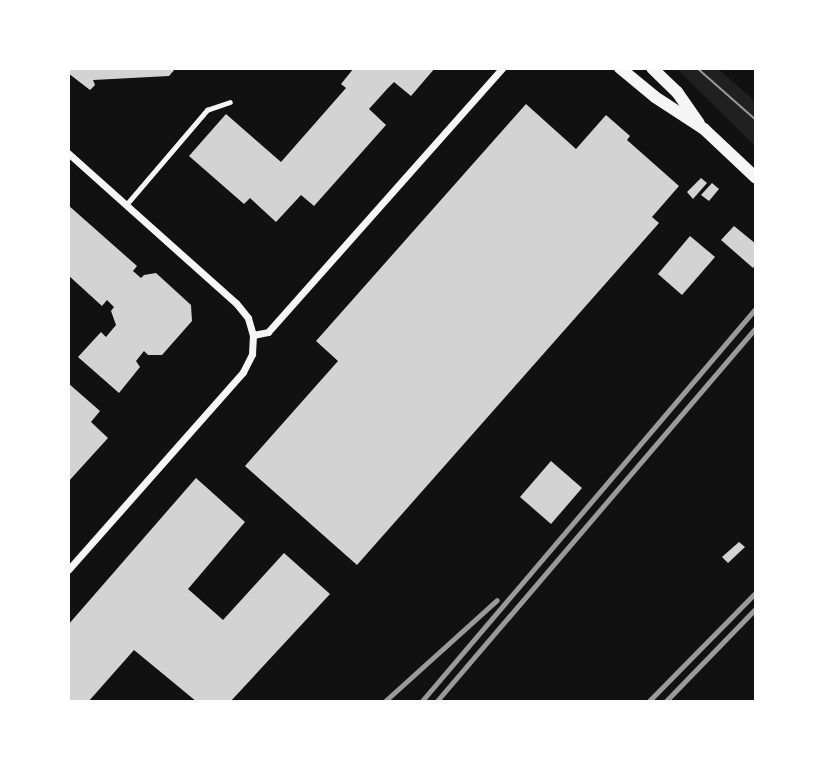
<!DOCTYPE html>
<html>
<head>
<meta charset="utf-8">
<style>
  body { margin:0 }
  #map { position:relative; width:824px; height:770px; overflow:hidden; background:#111; font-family:"Source Sans 3",sans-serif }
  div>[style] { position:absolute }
  .green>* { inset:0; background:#202020 }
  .building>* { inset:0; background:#d3d3d3 }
  .service>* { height:4.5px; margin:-2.25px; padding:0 2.25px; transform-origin:2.25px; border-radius:2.25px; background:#f5f5f5 }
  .minor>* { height:7px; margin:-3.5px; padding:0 3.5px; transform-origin:3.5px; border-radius:3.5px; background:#f5f5f5 }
  .tertiary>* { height:12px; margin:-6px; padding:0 6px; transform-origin:6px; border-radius:6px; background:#f5f5f5 }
  .tram>* { height:2px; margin:-1px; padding:0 1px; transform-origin:1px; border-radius:1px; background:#9a9a9a }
  .rail>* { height:5px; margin:-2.5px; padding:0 2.5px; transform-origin:2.5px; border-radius:2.5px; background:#9a9a9a }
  span { translate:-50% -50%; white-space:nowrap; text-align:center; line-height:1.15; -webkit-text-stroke:5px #fff; paint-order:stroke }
  .frame { position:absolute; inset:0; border:70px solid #fff; pointer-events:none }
</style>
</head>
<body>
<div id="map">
  <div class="green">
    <div style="clip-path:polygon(676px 68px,717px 68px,756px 102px,756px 147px)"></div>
  </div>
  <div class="building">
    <div style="clip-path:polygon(68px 68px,176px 68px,169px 76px,93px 80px,95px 85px,90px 90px,68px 73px)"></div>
    <div style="clip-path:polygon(354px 68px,435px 68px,411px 96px,394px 82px,388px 88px,369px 109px,386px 125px,314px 206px,301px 195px,276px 222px,250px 198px,244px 204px,189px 156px,226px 114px,281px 162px,346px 88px,341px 84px)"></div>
    <div style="clip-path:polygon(526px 104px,576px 149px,606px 115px,630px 136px,627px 140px,679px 186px,652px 217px,659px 223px,357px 565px,245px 466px,338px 361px,316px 341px)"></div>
    <div style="clip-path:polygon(701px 178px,707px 183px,693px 199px,687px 192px)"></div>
    <div style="clip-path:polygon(712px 183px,719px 189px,709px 201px,701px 195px)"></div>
    <div style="clip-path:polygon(68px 205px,137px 266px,133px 271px,141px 278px,144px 275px,156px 273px,191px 305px,192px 321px,162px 355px,148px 355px,144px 351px,136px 361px,140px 367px,119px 393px,78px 357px,101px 332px,106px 337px,116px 325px,111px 311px,114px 307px,107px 300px,102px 306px,68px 275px)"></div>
    <div style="clip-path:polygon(734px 226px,756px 244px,756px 264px,753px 268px,721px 240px)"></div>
    <div style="clip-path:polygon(690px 236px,715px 257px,682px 295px,658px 274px)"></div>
    <div style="clip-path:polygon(68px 383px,100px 411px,91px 422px,108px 438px,68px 482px)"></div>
    <div style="clip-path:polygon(551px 461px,582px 488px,551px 524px,520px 497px)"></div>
    <div style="clip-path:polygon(196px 478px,245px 522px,188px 589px,223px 620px,284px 553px,330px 594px,230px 702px,197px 702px,134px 650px,88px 702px,68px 702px,68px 625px)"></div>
    <div style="clip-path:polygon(739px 542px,745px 547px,728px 563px,722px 557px)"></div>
  </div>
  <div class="service">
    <div style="left:126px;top:205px;width:125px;rotate:-49.5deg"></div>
    <div style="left:207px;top:110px;width:24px;rotate:-19deg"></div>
  </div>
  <div class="minor">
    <div style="left:68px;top:153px;width:225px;rotate:41.8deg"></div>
    <div style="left:236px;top:303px;width:19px;rotate:51deg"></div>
    <div style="left:248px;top:318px;width:18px;rotate:74deg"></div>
    <div style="left:68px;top:570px;width:264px;rotate:-48.5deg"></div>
    <div style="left:243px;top:372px;width:20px;rotate:-63deg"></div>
    <div style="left:252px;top:354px;width:19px;rotate:-87deg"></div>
    <div style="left:253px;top:335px;width:15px;rotate:-11deg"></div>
    <div style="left:268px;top:332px;width:353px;rotate:-48.4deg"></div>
  </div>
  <div class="tertiary">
    <div style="left:620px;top:68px;width:45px;rotate:39.6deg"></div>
    <div style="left:655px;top:97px;width:59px;rotate:33.1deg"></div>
    <div style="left:704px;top:129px;width:71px;rotate:43.3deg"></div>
    <div style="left:652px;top:68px;width:35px;rotate:44deg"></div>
    <div style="left:677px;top:92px;width:38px;rotate:55deg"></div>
  </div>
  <div class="tram">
    <div style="left:697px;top:68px;width:79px;rotate:41.4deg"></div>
  </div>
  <div class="rail">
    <div style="left:384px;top:702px;width:152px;rotate:-42.1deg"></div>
    <div style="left:421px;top:702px;width:517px;rotate:-49.63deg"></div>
    <div style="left:436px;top:702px;width:493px;rotate:-49.5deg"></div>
    <div style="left:648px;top:702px;width:154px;rotate:-45.5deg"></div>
    <div style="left:665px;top:702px;width:131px;rotate:-45.9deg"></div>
    <div style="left:754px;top:702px;width:3px;rotate:-45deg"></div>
  </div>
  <div class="frame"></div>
</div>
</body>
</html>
